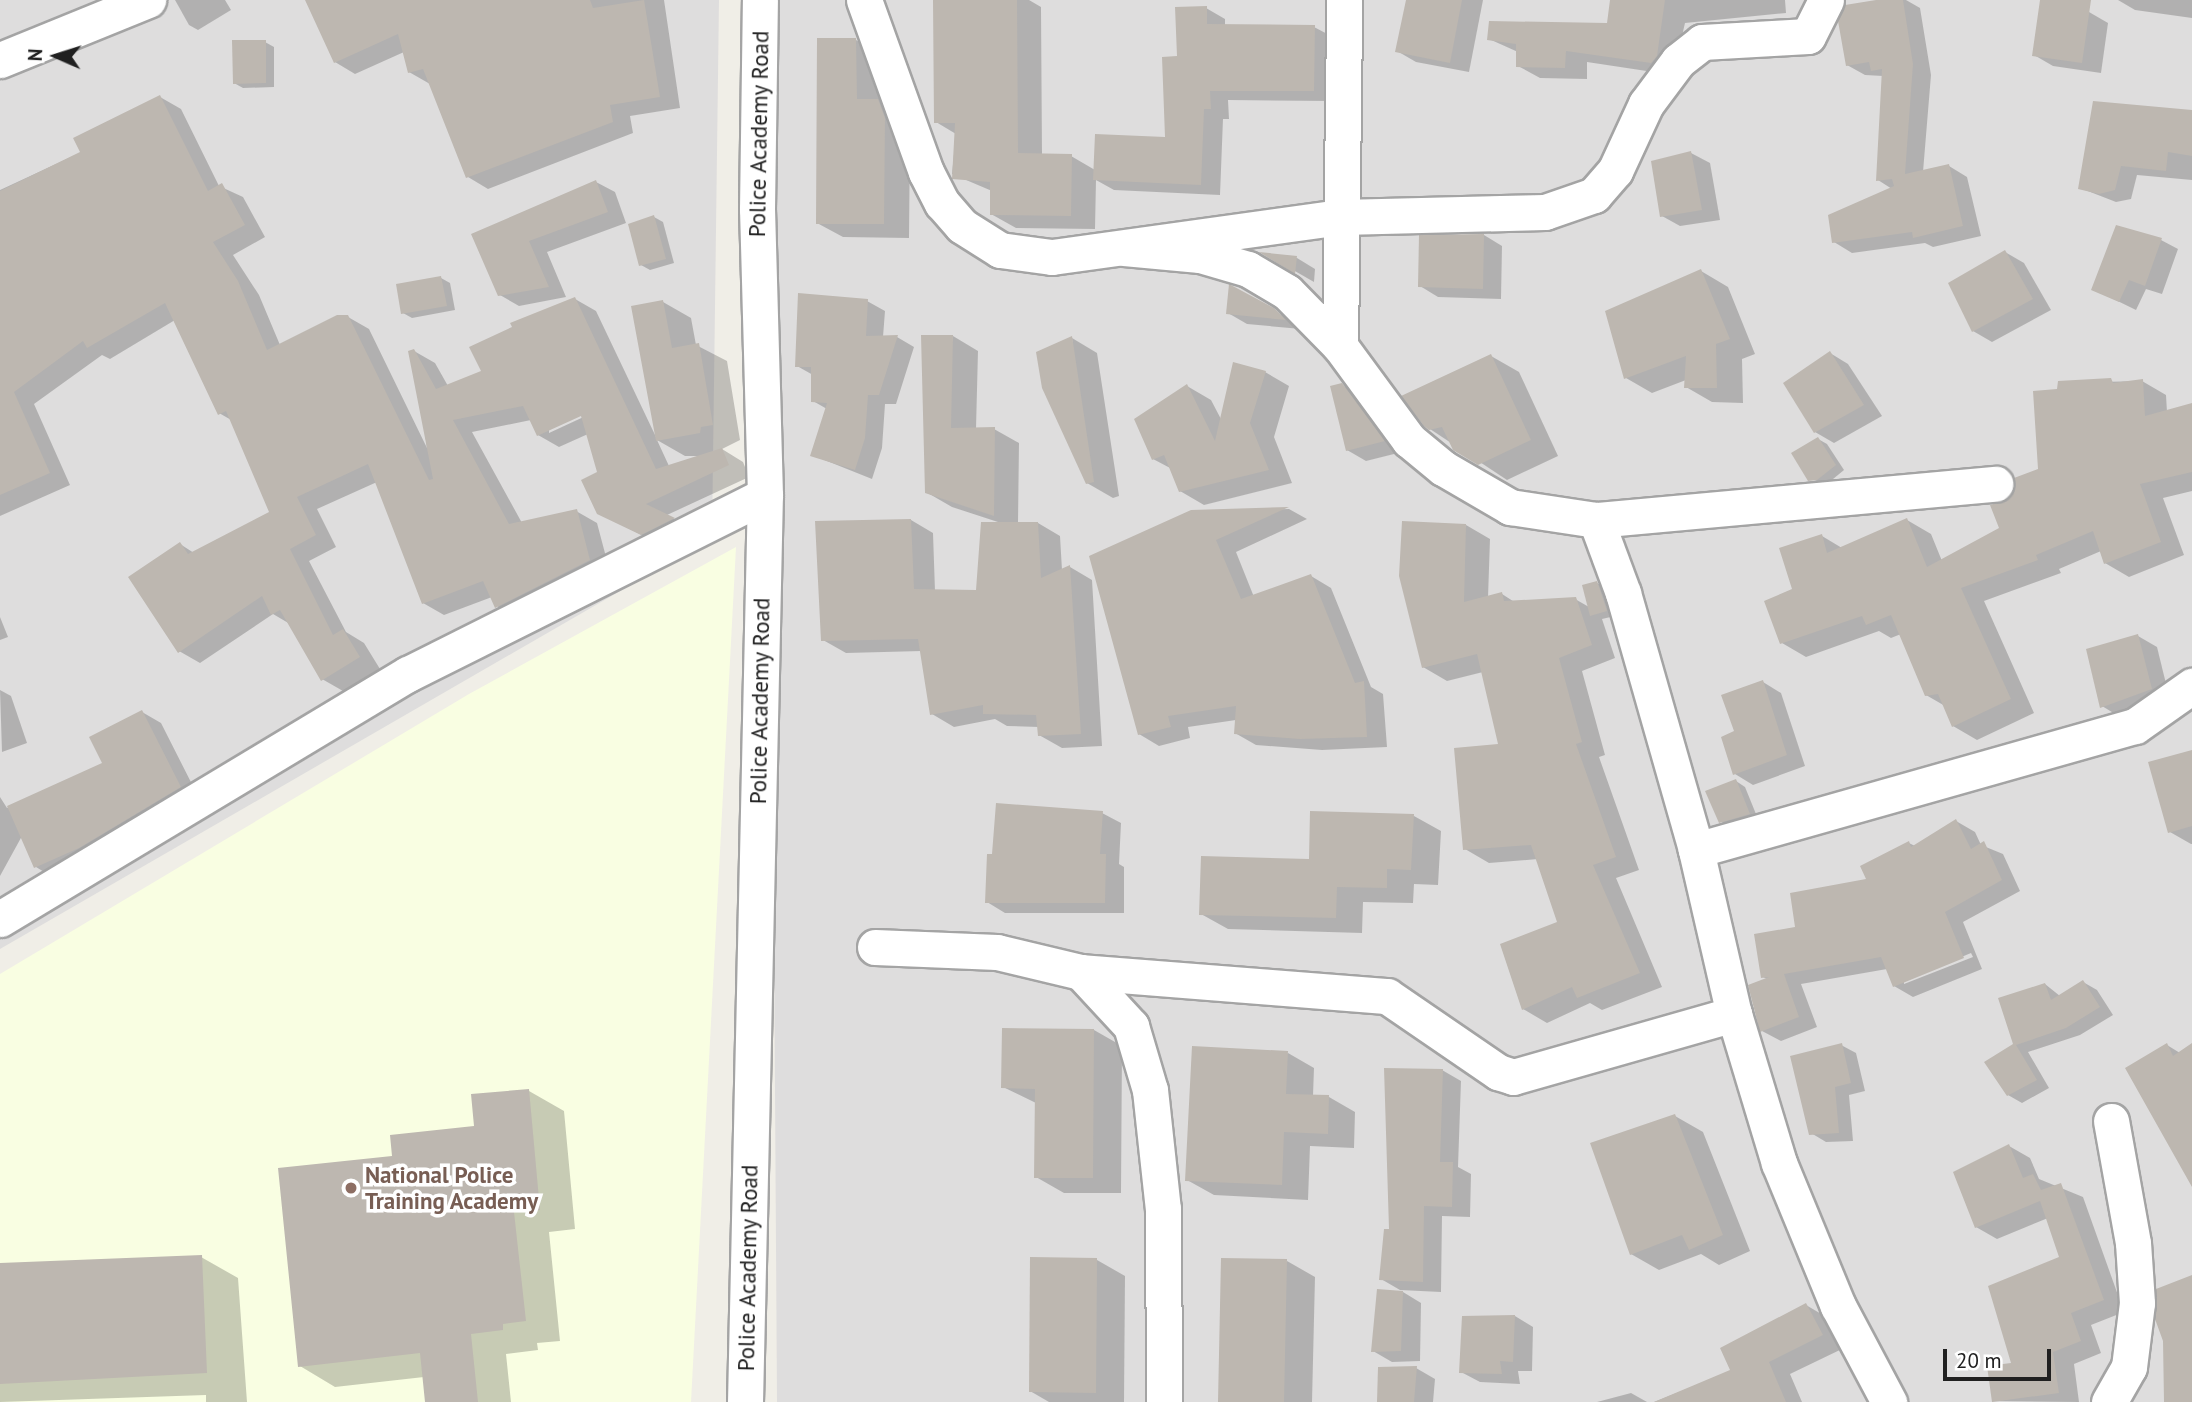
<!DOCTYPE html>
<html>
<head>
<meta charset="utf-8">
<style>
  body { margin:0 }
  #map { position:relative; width:2192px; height:1402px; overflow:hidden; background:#f0eee7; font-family:"PT Sans",sans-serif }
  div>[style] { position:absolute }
  .residential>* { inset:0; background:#dedddd }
  .education>* { inset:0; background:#f9fee2 }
  .shadow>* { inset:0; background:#0003 }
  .building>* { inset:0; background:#bdb7b0 }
  .roads { filter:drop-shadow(2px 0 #a4a4a4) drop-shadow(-2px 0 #a4a4a4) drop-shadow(0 2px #a4a4a4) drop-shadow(0 -2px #a4a4a4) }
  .minor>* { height:35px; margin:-17.5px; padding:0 17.5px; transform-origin:17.5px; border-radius:17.5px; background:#fff }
  .dots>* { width:19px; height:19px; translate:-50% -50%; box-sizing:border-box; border:4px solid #fff; border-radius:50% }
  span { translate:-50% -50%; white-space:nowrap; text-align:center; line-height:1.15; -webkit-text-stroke:7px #fff; paint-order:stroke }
  .street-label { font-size:23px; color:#202020 }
  .education-label { font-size:23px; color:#785e54; font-weight:700 }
  .left { translate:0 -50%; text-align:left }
  .north { position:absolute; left:21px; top:21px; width:70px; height:70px; -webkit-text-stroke:5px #fff; paint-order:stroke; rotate:273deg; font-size:19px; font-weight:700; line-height:28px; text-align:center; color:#202020 }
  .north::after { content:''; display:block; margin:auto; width:24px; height:32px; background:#202020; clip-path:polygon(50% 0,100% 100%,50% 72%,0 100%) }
  .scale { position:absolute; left:1943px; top:1349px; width:108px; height:32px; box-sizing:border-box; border:4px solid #202020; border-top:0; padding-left:9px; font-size:21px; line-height:24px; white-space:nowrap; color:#202020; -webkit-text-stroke:5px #fff; paint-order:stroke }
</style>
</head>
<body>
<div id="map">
  <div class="residential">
    <div style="clip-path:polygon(0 0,719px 0,712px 538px,0 949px)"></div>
    <div style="clip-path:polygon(768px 0,2192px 0,2192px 1402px,777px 1402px)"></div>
  </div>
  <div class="education">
    <div style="clip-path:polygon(736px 547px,691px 1402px,0 1402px,0 974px,469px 694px)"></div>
  </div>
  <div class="shadow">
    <div style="clip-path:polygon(175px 0,225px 0,231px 10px,198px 30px,189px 25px)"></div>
    <div style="clip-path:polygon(311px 0,664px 0,680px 108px,630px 116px,633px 133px,488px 189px,468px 177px,430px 84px,409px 72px,404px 52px,355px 74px,335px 62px)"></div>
    <div style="clip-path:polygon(935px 0,1029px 0,1041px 7px,1042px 155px,1071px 156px,1095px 170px,1167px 139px,1179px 58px,1206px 8px,1225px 19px,1225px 26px,1314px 27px,1333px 37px,1332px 101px,1228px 100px,1229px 119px,1223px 119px,1220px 195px,1114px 190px,1096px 180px,1095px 229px,1016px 228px,991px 214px,992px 191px,952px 174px,956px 134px,936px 122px)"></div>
    <div style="clip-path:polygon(1408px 0,1483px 0,1469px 72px,1416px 62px,1397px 51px)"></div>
    <div style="clip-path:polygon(1612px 0,1785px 0,1786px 13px,1685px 23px,1673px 75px,1587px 62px,1587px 79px,1540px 78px,1518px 66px,1518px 52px,1489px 39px,1609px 25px)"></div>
    <div style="clip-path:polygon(1886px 0,1906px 0,1920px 8px,1931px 75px,1923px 172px,1949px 166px,1967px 177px,1981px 236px,1933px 247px,1925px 243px,1852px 253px,1834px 242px,1892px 189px,1878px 180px,1883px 76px,1865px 75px,1847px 65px)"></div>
    <div style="clip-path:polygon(2118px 0,2192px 0,2192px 18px,2135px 10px)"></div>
    <div style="clip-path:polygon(2089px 12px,2108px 23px,2101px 73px,2053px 66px,2034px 55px)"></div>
    <div style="clip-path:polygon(856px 40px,881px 55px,882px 103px,904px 115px,910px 134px,909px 238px,843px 237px,817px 223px)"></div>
    <div style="clip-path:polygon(265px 42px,274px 47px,274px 87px,243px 88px,234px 83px)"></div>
    <div style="clip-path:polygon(evenodd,160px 97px,181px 109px,219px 186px,243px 197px,265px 237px,233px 255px,259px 295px,280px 345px,348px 317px,369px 329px,427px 448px,414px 351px,435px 363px,448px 386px,483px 372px,575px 299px,596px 311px,656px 437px,663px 302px,691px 318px,696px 345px,727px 361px,740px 440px,722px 449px,743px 462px,749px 477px,667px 515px,694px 530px,663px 546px,599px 513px,599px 472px,588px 434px,559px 447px,538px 435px,531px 420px,472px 432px,522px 523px,576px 511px,597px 523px,610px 572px,518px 619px,497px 606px,492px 597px,444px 615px,423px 603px,377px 482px,317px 509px,336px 547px,309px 561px,346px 632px,364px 643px,380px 669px,343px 691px,322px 679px,290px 624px,273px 614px,200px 663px,179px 651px,180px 544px,194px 553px,271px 513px,233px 421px,219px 413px,175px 320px,110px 359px,102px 355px,34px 404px,70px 485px,0 516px,0 190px,82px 152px,160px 97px,588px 410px,590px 414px,549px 433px,549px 429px,588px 410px,160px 97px,657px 440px,685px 456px,703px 456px,669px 466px,657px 440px)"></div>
    <div style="clip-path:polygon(2192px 112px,2192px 180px,2137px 175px,2131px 199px,2116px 202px,2080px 188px)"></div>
    <div style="clip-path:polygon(1691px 153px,1710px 163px,1720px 220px,1680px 226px,1662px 216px)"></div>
    <div style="clip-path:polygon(596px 182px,615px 192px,626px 223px,547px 252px,566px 297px,519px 306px,500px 295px,473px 235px)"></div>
    <div style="clip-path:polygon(654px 217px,663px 222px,674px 263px,650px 270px,641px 265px)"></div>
    <div style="clip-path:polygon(1484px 235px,1502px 246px,1501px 299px,1438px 297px,1420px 286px)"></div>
    <div style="clip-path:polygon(2161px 240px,2178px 249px,2162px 294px,2146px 289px,2136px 310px,2093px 289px)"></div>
    <div style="clip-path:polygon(2005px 252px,2024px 263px,2051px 310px,1992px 342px,1973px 331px)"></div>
    <div style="clip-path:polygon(1267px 255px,1297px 258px,1315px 269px,1314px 282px)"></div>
    <div style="clip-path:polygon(1701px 271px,1728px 287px,1755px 354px,1742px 359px,1743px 403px,1712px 402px,1686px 387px,1686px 380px,1652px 393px,1626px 378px)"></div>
    <div style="clip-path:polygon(441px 278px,450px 283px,455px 310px,412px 318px,403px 313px)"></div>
    <div style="clip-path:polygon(867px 301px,885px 311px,883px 337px,897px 337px,914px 347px,896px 404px,885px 404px,882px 448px,872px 479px,812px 455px,827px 409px,813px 401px,813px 375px,797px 366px)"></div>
    <div style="clip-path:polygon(1274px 310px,1301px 329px,1247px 324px,1228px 313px)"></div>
    <div style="clip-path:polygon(953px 336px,978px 351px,976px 429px,994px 429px,1019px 443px,1018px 523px,1038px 523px,1060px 536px,1062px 570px,1070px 567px,1092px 580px,1102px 746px,1062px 748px,1039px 735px,1039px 727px,1007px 726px,995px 719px,954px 727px,932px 714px,922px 651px,846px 653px,823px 640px,911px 520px,933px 533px,935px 591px,978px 591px,1001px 523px,952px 507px,926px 492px)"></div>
    <div style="clip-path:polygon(1072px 338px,1097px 353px,1119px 496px,1113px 498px,1087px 483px)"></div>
    <div style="clip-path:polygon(1830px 353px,1848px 364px,1882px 416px,1834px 443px,1815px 432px)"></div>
    <div style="clip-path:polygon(1491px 356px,1519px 372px,1558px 456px,1507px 480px,1430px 429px)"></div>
    <div style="clip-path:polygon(1265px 372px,1289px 386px,1274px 437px,1292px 483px,1204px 505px,1180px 491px,1172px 469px,1153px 459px,1187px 386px,1211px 400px,1222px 421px)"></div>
    <div style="clip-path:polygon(2142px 381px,2166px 395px,2167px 412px,2192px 405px,2192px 491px,2163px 498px,2184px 555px,2129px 577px,2105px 563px,2101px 551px,2059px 569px,2061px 573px,1984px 601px,2034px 713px,1977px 740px,1953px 726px,1945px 706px,1926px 695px,1901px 634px,1891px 638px,1879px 631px,1806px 657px,1782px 643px,1794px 590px,1822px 536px,1842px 548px,1907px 520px,1931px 534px,1942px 561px,2001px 529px,2008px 502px,2040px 470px,2059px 383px)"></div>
    <div style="clip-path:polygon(1342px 385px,1361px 396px,1402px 452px,1366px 461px,1347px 450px)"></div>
    <div style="clip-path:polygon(1818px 439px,1827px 444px,1844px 470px,1827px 484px,1810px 479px)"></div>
    <div style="clip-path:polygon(1289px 509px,1307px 519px,1236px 552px,1254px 597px,1311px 576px,1331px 588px,1371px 687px,1383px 694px,1387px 747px,1322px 750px,1256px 745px,1235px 733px,1236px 720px,1188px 727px,1190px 738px,1159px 746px,1139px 734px,1191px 512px)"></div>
    <div style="clip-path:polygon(1466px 525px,1490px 539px,1488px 598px,1502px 594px,1516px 603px,1575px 599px,1589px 607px,1597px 583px,1606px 588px,1615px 616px,1602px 619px,1615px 658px,1582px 671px,1605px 755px,1599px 757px,1639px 870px,1616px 878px,1662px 987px,1602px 1010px,1590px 1003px,1547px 1023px,1523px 1009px,1560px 923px,1538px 859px,1489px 863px,1465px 849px,1500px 745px,1483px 672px,1447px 681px,1423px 667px)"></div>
    <div style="clip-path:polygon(0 617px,8px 637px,0 640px)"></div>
    <div style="clip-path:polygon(2138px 636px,2157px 647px,2170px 700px,2120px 717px,2102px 706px)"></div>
    <div style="clip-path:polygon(1763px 682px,1781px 693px,1805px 766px,1753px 785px,1735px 774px,1736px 732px)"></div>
    <div style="clip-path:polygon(0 690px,11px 696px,27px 743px,2px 752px)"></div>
    <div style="clip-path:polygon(142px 712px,161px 723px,199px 798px,54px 878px,36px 867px,22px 836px,0 876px,0 797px,7px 808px,105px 764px)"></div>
    <div style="clip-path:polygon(2192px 751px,2192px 844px,2191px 844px,2170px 832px)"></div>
    <div style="clip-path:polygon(1736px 781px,1745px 787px,1758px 819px,1729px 827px,1720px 821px)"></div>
    <div style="clip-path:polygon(1102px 813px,1121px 823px,1119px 864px,1124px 867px,1124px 913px,1005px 913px,987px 902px,994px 855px)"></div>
    <div style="clip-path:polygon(1414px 816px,1441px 831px,1438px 885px,1414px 884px,1413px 903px,1363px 902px,1362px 933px,1228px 929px,1201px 914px)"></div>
    <div style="clip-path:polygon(evenodd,1956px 821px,1975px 832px,1981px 845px,2003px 854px,2020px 891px,1963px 922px,1982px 969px,1913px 997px,1894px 986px,1887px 969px,1801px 984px,1817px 1027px,1781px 1041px,1762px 1031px,1767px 979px,1763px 977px,1797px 929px,1869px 880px,1909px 843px,1915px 846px,1956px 821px,1971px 953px,1973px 957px,1904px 984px,1904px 981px,1971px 953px)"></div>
    <div style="clip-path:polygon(2083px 982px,2097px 990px,2113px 1015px,2080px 1035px,2028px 1052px,2049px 1088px,2022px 1103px,2008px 1095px,2015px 1045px,2045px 984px,2060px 996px)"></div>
    <div style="clip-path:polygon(1094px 1030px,1122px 1046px,1121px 1193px,1064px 1193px,1036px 1177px,1036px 1103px,1003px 1087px)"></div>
    <div style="clip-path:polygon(1841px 1045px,1856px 1053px,1865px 1091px,1849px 1095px,1853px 1141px,1826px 1142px,1811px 1133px)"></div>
    <div style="clip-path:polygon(2167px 1045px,2180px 1053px,2192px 1045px,2192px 1185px)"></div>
    <div style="clip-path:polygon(1288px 1053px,1314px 1068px,1313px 1096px,1329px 1097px,1355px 1112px,1354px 1148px,1310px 1146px,1308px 1200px,1214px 1195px,1187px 1180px)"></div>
    <div style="clip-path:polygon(1442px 1070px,1461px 1081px,1458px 1167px,1471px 1174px,1470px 1217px,1442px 1216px,1441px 1292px,1400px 1290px,1381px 1279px,1391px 1230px)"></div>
    <div style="clip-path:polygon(529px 1091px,564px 1111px,575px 1229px,549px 1232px,560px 1341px,537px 1343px,538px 1350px,506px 1354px,511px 1402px,427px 1402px,424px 1377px,335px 1387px,300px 1366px,394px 1158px,476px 1128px)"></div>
    <div style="clip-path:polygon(1675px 1116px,1703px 1132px,1750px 1251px,1719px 1265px,1701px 1254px,1659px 1270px,1631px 1254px)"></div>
    <div style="clip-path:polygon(2009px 1146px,2030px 1158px,2039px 1179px,2083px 1197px,2124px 1312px,2091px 1325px,2101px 1353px,2074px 1364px,2079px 1402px,1994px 1401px,2061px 1258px,2048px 1218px,1997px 1239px,1976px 1227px)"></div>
    <div style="clip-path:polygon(201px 1257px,238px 1278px,247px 1402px,206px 1402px,206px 1395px,0 1402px,0 1265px)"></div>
    <div style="clip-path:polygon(1097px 1260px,1125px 1276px,1124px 1402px,1049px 1402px,1030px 1391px)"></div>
    <div style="clip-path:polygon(1287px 1261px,1315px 1277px,1312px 1402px,1222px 1402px)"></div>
    <div style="clip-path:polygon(1403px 1292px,1421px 1303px,1420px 1361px,1392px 1362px,1373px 1351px)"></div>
    <div style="clip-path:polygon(1806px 1305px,1828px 1318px,1844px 1348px,1790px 1374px,1802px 1402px,1654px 1402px,1732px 1371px)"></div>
    <div style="clip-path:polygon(1515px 1316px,1533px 1327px,1532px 1371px,1518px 1371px,1520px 1384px,1480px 1382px,1461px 1372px)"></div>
    <div style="clip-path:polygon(1416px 1368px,1435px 1379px,1433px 1402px,1378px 1402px)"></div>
    <div style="clip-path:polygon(1631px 1393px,1647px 1402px,1597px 1402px)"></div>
  </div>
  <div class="building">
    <div style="clip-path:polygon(305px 0,590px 0,593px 8px,644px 0,660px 97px,610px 105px,613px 122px,466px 178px,423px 69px,408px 73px,398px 34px,334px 63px)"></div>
    <div style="clip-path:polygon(933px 0,1017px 0,1018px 153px,1072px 154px,1071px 216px,990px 215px,990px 182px,952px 179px,955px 123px,934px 123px)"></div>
    <div style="clip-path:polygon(1406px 0,1462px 0,1450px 63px,1395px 52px)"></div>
    <div style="clip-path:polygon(1610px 0,1665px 0,1657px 56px,1651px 63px,1566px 51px,1565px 68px,1516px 67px,1516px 44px,1487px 40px,1489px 21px,1607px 23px)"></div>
    <div style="clip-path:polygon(1876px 0,1903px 0,1913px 64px,1905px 174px,1949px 164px,1963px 226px,1913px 238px,1912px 232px,1832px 243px,1828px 215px,1894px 186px,1892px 179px,1876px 181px,1882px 69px,1871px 71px,1869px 62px,1846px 66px,1838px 21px,1845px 5px)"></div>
    <div style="clip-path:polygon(2040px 0,2091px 0,2082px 63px,2032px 56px)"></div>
    <div style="clip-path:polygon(1207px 6px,1207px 24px,1315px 25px,1314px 91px,1210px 91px,1211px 109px,1204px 109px,1201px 185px,1093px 180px,1095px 134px,1165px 137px,1162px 57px,1177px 56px,1175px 7px)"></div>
    <div style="clip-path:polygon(817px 38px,856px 38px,857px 99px,878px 99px,885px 118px,884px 224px,816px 224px)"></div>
    <div style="clip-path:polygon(232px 40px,266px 40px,266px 83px,233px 84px)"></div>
    <div style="clip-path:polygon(160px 95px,208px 191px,222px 183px,245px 225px,213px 242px,238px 281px,267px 350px,337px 315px,348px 315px,429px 480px,433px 479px,408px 351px,414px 349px,436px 389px,481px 371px,469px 347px,512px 327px,510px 323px,575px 297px,656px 469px,722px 448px,729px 465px,646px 504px,675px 518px,641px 535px,597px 514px,581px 480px,597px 472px,581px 416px,537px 436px,523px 406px,453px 420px,509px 524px,577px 509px,590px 560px,495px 608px,483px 581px,422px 604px,368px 464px,297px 497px,316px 535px,290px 549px,333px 635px,343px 629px,360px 657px,321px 681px,280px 610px,271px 615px,262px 596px,178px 653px,128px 577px,180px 542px,188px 554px,269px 512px,226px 411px,218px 415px,165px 303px,87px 348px,83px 341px,14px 392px,50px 473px,0 495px,0 191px,80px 152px,73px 138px)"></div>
    <div style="clip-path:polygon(2093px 101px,2192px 110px,2192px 156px,2168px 152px,2166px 171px,2121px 166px,2115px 190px,2099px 194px,2078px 189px)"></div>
    <div style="clip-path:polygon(1691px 151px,1702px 210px,1660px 217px,1651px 161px)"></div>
    <div style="clip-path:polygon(596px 180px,608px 212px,529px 241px,549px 287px,498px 296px,471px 234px)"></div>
    <div style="clip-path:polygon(654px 215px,666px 259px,639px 266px,628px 224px)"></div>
    <div style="clip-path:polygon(2116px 225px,2162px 238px,2145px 286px,2129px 280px,2119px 302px,2091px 290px)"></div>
    <div style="clip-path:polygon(1484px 234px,1483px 289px,1418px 287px,1419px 235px)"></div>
    <div style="clip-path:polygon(2005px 250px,2033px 299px,1972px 332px,1948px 283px)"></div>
    <div style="clip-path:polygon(1259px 252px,1297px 256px,1295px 274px)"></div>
    <div style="clip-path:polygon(1701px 269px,1730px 339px,1716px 344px,1717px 388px,1684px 388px,1686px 356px,1624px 379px,1605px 311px)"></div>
    <div style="clip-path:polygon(441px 276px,447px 306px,401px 314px,396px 284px)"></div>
    <div style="clip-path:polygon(1229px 284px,1274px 308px,1286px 320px,1226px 314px)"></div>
    <div style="clip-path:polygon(798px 293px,868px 299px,866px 336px,898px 335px,879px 395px,868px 395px,865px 438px,855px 470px,810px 456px,827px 403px,811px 402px,811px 367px,795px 367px)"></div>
    <div style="clip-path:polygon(663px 300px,672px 348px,699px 343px,713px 425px,701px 427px,700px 433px,656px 441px,631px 306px)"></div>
    <div style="clip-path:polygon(921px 335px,953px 335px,951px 428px,995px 427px,994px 516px,925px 493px)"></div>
    <div style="clip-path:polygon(1072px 336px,1094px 482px,1086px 484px,1042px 388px,1036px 352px)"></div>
    <div style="clip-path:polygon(1830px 351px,1864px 405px,1814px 433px,1783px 383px)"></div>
    <div style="clip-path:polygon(1491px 354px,1531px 440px,1478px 465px,1453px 450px,1442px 427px,1429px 430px,1424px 426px,1401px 396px)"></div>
    <div style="clip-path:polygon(1233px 362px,1266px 371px,1250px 423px,1269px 470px,1179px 492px,1164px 455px,1152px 460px,1134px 419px,1187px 384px,1215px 441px)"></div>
    <div style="clip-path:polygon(2111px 378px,2113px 383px,2143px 379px,2145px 416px,2192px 403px,2192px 472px,2140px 484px,2161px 542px,2104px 564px,2093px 531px,2036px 555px,2038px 560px,1961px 588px,2011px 699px,1952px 727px,1938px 694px,1925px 696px,1891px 615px,1866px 625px,1862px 616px,1780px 644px,1764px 601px,1792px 589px,1779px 548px,1822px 534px,1827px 553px,1907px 518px,1927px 567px,1999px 528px,1990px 505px,2007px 500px,2013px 492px,2014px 478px,2038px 469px,2033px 391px,2057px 389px,2058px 381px)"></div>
    <div style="clip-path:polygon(1342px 383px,1385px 441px,1346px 451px,1330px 386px)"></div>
    <div style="clip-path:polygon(1818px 437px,1836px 465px,1817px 480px,1808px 481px,1791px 453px)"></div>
    <div style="clip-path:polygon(1289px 507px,1216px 540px,1241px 599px,1311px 574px,1355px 683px,1364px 681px,1367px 737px,1300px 739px,1234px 734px,1236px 706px,1168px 716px,1171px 727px,1138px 735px,1089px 556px,1191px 510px)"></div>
    <div style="clip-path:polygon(911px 519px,914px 589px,976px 590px,981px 522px,1038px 522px,1041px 578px,1070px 565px,1081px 734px,1038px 736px,1036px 715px,983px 714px,983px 705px,930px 715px,918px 639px,821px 641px,815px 521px)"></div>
    <div style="clip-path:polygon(1402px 521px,1466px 524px,1464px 602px,1502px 592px,1504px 601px,1576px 597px,1592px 645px,1559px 658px,1582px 742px,1576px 744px,1616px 857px,1593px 865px,1640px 973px,1577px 998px,1572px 987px,1522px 1010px,1500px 944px,1557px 922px,1531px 845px,1463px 850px,1454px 748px,1498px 744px,1477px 654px,1422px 668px,1399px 576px)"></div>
    <div style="clip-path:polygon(1597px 581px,1607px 611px,1590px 616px,1582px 585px)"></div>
    <div style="clip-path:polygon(2138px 634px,2152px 689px,2100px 708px,2086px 649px)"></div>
    <div style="clip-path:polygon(1763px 680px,1787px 755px,1733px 775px,1721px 737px,1734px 731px,1721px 695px)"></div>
    <div style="clip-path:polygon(142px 710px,181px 787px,79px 848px,34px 868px,7px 806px,102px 763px,89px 737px)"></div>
    <div style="clip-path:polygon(2192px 750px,2192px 826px,2168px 833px,2148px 762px)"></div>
    <div style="clip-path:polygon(1736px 779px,1750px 814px,1719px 823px,1705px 791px)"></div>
    <div style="clip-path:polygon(996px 803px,1103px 811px,1100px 854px,1106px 854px,1105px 903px,985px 903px,987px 854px,992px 854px)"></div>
    <div style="clip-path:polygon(1310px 811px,1414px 814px,1411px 870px,1387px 869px,1387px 888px,1337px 887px,1336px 918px,1199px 915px,1201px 856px,1309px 859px)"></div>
    <div style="clip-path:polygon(1956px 819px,1971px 849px,1984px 841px,2002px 880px,1945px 912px,1964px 958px,1893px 987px,1881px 957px,1784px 974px,1799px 1017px,1760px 1032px,1748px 985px,1769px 977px,1761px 978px,1754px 934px,1795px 927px,1790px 893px,1866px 879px,1860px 866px,1909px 841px,1911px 847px)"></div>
    <div style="clip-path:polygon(2083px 980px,2100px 1007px,2066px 1028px,2016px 1045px,2037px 1080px,2007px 1096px,1984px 1062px,2013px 1044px,1998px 998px,2045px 983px,2051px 1000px)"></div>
    <div style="clip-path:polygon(1002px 1028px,1094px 1029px,1093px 1178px,1034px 1178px,1035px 1089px,1001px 1088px)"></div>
    <div style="clip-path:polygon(1842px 1043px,1851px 1083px,1835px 1087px,1839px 1133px,1809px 1135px,1790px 1056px)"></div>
    <div style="clip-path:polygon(2167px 1043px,2173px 1056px,2192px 1043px,2192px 1187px,2125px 1068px)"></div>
    <div style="clip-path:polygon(1192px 1046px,1288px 1051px,1286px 1094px,1329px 1095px,1328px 1134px,1284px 1132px,1282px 1185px,1185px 1181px)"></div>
    <div style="clip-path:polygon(1384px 1068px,1443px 1069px,1440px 1162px,1453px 1162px,1452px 1207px,1424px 1206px,1423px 1282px,1379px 1280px,1384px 1229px,1389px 1229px)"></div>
    <div style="clip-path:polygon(529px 1089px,540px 1210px,514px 1212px,526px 1321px,503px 1324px,503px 1330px,471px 1334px,478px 1402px,425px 1402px,420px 1353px,298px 1367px,278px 1168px,392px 1156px,390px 1135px,474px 1126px,471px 1094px)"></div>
    <div style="clip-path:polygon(1675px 1114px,1723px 1235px,1689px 1250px,1682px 1235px,1630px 1255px,1590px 1143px)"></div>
    <div style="clip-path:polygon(2009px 1144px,2023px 1178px,2033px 1174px,2041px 1190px,2061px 1183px,2104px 1300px,2071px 1313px,2081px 1341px,2053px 1352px,2059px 1393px,1992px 1402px,1987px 1366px,2011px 1363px,1988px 1286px,2059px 1257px,2040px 1201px,1975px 1228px,1953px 1172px)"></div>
    <div style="clip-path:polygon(202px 1255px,207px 1373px,0 1384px,0 1263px)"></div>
    <div style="clip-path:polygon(1030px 1257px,1097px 1258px,1096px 1393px,1029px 1392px)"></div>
    <div style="clip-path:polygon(1221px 1258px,1287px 1259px,1284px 1402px,1218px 1402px)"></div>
    <div style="clip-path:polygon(2192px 1275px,2192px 1402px,2164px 1402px,2163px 1341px,2155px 1319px,2156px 1289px)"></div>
    <div style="clip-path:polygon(1377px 1289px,1403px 1291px,1401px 1351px,1371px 1352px)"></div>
    <div style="clip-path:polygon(1806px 1303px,1823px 1335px,1769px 1362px,1786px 1402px,1654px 1402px,1730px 1370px,1720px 1348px)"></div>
    <div style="clip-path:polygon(1515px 1315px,1513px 1362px,1500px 1361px,1502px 1374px,1459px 1373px,1462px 1316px)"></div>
    <div style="clip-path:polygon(1417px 1366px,1414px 1402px,1377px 1402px,1378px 1367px)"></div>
  </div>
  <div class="roads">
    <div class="minor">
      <div style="left:864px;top:0;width:183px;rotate:70.2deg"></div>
      <div style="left:926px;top:172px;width:35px;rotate:63deg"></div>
      <div style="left:942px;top:203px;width:30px;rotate:49deg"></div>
      <div style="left:962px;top:226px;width:45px;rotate:32.3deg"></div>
      <div style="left:1000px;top:250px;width:52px;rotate:7.7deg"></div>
      <div style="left:1052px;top:257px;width:292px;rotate:-7.9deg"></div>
      <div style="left:1341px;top:217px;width:204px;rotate:-1.4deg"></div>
      <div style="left:1545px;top:212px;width:52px;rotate:-19.1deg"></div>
      <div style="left:1594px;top:195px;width:32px;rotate:-49deg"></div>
      <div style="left:1615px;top:171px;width:74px;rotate:-65.2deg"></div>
      <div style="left:1646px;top:104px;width:54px;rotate:-53.3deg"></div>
      <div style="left:1678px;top:61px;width:31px;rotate:-38deg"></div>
      <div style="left:1702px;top:42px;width:106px;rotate:-3.2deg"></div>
      <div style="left:1808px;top:36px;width:40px;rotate:-63.4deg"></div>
      <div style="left:0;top:60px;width:160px;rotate:-22.1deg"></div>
      <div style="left:1124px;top:248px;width:76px;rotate:5.3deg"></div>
      <div style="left:1200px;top:255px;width:50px;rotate:16.3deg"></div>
      <div style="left:1248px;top:269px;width:45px;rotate:30.5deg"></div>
      <div style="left:1287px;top:292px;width:76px;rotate:45.5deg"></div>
      <div style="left:1340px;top:346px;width:117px;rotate:53.7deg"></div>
      <div style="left:1409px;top:440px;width:44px;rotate:39.5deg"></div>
      <div style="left:1443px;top:468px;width:78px;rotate:30.2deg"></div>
      <div style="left:1510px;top:507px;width:87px;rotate:8.6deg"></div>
      <div style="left:1596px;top:520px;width:78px;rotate:69.7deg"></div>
      <div style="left:1623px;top:593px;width:267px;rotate:74.1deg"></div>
      <div style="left:1696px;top:850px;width:168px;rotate:77deg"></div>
      <div style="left:1734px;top:1014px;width:156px;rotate:73.2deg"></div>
      <div style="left:1779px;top:1163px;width:155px;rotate:67.6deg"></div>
      <div style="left:1838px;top:1306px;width:109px;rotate:62deg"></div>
      <div style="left:1340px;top:346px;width:346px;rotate:-89.3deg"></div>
      <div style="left:1596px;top:520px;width:401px;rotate:-5.2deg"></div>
      <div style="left:1696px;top:850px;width:456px;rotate:-15.8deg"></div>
      <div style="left:2135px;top:726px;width:70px;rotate:-35.1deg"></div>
      <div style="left:0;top:919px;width:476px;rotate:-31deg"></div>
      <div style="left:408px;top:674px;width:399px;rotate:-26.6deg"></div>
      <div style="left:875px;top:947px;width:122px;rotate:2.3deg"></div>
      <div style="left:997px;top:952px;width:86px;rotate:13.4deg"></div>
      <div style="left:1081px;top:972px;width:74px;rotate:47.2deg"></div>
      <div style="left:1131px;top:1026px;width:67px;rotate:73.5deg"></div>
      <div style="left:1150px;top:1090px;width:120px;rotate:83.8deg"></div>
      <div style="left:1163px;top:1209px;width:193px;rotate:89.7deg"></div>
      <div style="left:1081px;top:972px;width:307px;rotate:4.5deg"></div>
      <div style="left:1387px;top:996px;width:135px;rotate:34.4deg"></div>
      <div style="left:1498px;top:1072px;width:16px;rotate:18deg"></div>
      <div style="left:1513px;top:1077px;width:230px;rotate:-15.9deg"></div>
      <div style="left:745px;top:1402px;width:907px;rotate:-88.74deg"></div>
      <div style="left:765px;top:495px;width:286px;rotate:-91.6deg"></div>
      <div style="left:757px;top:209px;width:209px;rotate:-89.2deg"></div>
      <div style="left:2109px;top:1402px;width:40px;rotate:-60.3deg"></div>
      <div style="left:2129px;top:1367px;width:64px;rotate:-82.9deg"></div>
      <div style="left:2137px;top:1303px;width:60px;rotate:-93.8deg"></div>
      <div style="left:2133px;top:1243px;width:124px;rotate:-100.2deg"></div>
    </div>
  </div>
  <div class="dots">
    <div style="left:351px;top:1188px;background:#8d6e63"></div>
  </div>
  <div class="street-label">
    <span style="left:759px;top:134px;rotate:-89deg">Police Academy Road</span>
    <span style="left:760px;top:701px;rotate:-89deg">Police Academy Road</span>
    <span style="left:748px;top:1268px;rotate:-89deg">Police Academy Road</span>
  </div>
  <div class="education-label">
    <span class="left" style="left:365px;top:1188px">National Police<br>Training Academy</span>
  </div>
  <div class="north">N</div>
  <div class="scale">20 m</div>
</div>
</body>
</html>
